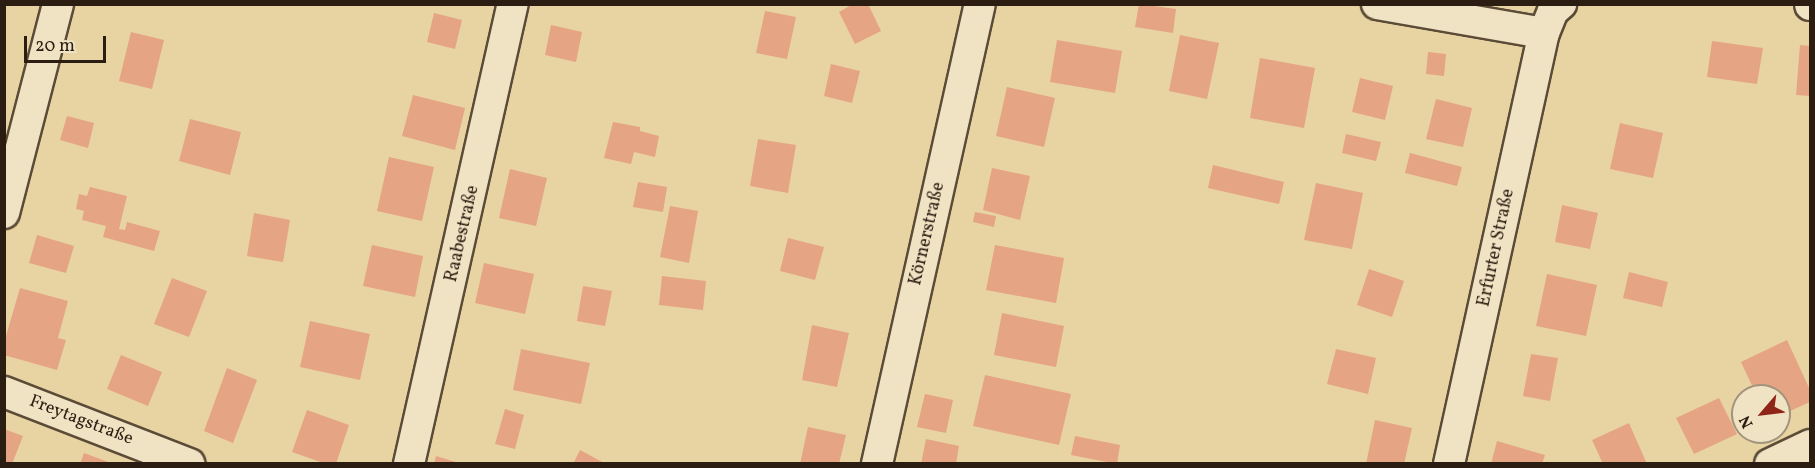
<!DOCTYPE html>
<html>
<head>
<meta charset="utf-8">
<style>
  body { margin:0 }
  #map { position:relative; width:1815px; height:468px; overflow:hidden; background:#e8d4a2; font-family:Vollkorn,serif }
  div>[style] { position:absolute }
  .building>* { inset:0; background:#e5a484 }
  .roads { filter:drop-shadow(2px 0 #5b4b37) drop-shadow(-2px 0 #5b4b37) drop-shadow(0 2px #5b4b37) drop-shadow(0 -2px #5b4b37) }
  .street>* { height:30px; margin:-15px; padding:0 15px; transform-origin:15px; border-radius:15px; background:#f0e3c3 }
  span { translate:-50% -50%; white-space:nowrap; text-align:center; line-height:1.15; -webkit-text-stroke:4.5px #f0e3c3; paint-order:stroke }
  .street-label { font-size:18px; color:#2c1d13 }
  .frame { position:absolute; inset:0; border:6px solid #2c1d13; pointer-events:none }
  .north { position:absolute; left:1731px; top:384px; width:60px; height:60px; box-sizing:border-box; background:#f0e3c3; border:2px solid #a2947d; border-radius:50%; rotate:242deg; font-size:16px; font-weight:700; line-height:24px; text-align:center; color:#2c1d13 }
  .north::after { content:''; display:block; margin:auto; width:21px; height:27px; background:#8f2418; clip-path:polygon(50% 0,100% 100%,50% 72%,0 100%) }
  .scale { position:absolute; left:24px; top:36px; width:82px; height:27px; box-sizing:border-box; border:3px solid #2c1d13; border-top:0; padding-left:8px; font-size:18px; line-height:21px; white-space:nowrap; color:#2c1d13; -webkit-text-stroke:4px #f0e3c3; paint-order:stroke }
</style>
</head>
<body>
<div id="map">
  <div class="building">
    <div style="clip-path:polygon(853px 4px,868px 4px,881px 31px,855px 44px,839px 12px)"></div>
    <div style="clip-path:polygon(1139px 4px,1176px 9px,1173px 33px,1135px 27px)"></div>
    <div style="clip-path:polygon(765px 11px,796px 17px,787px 59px,756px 53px)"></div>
    <div style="clip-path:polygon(434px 13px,462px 20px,455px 49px,427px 42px)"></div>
    <div style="clip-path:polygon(551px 25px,582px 32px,576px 62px,545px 55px)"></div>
    <div style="clip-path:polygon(131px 32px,164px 40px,152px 89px,119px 81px)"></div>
    <div style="clip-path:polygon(1180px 35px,1219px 43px,1207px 99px,1169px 91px)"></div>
    <div style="clip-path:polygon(1057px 40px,1122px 51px,1115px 93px,1050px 82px)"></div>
    <div style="clip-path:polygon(1712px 41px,1763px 48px,1757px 84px,1707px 77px)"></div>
    <div style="clip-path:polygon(1800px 45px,1810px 46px,1810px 96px,1796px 95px)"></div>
    <div style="clip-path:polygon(1428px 52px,1446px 54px,1444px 76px,1426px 74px)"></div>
    <div style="clip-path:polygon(1260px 58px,1315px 68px,1304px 128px,1250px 118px)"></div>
    <div style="clip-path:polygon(831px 64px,860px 71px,852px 103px,824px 96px)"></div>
    <div style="clip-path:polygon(1360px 78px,1393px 86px,1385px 120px,1352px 112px)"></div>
    <div style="clip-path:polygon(1007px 87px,1055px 98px,1044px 147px,996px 136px)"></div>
    <div style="clip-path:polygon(413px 95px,465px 108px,455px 150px,402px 136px)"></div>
    <div style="clip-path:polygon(1436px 99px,1472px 108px,1463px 147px,1426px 139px)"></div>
    <div style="clip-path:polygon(67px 116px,94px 123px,88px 148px,60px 140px)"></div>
    <div style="clip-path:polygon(190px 119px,241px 132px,230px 175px,179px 161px)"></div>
    <div style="clip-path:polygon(613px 122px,640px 127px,640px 131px,659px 136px,655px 157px,634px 152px,631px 164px,604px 158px)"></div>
    <div style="clip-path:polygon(1620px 123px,1663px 133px,1653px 178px,1610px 169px)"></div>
    <div style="clip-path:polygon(1346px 134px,1381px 142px,1376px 161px,1342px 153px)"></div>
    <div style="clip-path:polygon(758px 139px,796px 145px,788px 193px,750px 186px)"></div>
    <div style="clip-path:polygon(1410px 153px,1462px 167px,1457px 186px,1405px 173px)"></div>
    <div style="clip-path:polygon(389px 157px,434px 167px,422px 221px,377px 211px)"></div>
    <div style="clip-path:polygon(1213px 165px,1284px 182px,1279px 204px,1208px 188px)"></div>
    <div style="clip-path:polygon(992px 168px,1030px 176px,1020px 220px,983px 210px)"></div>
    <div style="clip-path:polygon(510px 169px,547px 178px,536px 226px,499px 218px)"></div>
    <div style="clip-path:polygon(638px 182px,667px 187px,663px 212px,633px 207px)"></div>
    <div style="clip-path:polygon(1316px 183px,1363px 193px,1352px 249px,1304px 240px)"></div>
    <div style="clip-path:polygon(90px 187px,127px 196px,119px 229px,125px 230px,127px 222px,160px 231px,154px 251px,103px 237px,106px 226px,82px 220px,84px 211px,76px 209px,79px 194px,87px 196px)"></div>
    <div style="clip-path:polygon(1562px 205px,1598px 213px,1590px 249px,1555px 242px)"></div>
    <div style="clip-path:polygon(670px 206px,698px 211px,689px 263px,660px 257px)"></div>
    <div style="clip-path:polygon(975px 212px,996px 216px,994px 227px,973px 222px)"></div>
    <div style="clip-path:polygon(254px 213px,290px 220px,283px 262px,247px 256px)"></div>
    <div style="clip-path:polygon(37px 235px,74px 246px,66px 273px,29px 263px)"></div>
    <div style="clip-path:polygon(788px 238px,824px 247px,815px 280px,780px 271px)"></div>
    <div style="clip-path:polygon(372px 245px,423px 256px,415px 297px,363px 286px)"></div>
    <div style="clip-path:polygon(995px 245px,1064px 258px,1056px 303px,986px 290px)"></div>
    <div style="clip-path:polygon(484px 263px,534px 274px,525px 314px,475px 303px)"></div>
    <div style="clip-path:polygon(1369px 269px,1404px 281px,1392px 317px,1357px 305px)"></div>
    <div style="clip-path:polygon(1629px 272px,1668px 282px,1662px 307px,1623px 298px)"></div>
    <div style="clip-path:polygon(1547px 274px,1597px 285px,1586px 336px,1536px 326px)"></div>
    <div style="clip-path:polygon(662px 276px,706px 281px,703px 310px,659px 305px)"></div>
    <div style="clip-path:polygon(172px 278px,207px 291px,189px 337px,154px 324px)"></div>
    <div style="clip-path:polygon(583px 286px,612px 291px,605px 326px,577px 321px)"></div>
    <div style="clip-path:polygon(20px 288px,68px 301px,58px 338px,66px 340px,57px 370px,4px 355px,4px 343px)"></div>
    <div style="clip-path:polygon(1002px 313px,1064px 326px,1056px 367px,994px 355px)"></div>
    <div style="clip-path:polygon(310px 321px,370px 334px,360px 380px,300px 367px)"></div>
    <div style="clip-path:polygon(812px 325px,849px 333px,837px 387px,802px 380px)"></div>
    <div style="clip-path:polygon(1787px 340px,1810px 390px,1810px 402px,1779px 416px,1779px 396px,1757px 396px,1741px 362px)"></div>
    <div style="clip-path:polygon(521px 349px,590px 363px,581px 404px,513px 390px)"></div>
    <div style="clip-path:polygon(1336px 349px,1376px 358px,1368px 394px,1327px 384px)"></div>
    <div style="clip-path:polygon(1531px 354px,1558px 358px,1550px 401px,1523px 396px)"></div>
    <div style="clip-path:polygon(121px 355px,162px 372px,148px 406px,107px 389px)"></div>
    <div style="clip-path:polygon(227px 368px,257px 380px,233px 443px,204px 431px)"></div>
    <div style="clip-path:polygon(985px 375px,1071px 394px,1059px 445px,973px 426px)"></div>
    <div style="clip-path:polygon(925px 394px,953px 400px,946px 433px,917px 427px)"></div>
    <div style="clip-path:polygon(1719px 398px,1737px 434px,1694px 454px,1676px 418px)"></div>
    <div style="clip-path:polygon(505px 409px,524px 415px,515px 449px,495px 444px)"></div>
    <div style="clip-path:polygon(307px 410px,349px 425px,336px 464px,326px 464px,292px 452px)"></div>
    <div style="clip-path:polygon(1375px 420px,1412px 428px,1404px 464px,1366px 464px)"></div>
    <div style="clip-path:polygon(1629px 423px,1647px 464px,1603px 464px,1592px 440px)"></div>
    <div style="clip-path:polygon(808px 427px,846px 435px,839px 464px,800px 464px)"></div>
    <div style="clip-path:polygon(4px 429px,23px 436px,12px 464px,4px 464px)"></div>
    <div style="clip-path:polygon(1075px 436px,1120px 445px,1117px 464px,1071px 455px)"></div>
    <div style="clip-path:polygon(926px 439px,959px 446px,956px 464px,921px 464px)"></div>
    <div style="clip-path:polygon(1497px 441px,1545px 455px,1542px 464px,1491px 464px)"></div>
    <div style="clip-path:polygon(580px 450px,606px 464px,573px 464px)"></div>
    <div style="clip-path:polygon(84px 453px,111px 463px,111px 464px,80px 464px)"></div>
    <div style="clip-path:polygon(436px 456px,459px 463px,459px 464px,434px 464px)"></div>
  </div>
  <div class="roads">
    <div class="street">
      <div style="left:1377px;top:4px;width:169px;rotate:9.9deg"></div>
      <div style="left:1810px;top:4px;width:1px;rotate:90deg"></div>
      <div style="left:4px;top:213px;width:216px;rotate:-75.5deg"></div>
      <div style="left:4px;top:392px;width:199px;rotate:21.2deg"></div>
      <div style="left:409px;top:464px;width:472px;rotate:-77.3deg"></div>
      <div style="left:877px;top:464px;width:471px;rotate:-77.4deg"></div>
      <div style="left:1449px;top:464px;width:441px;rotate:-77.6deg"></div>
      <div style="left:1544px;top:33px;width:24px;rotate:-68deg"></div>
      <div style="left:1553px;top:11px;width:11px;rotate:-41deg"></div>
      <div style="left:1770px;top:464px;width:44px;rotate:-25.4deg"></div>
    </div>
  </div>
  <div class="street-label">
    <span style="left:463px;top:234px;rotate:-77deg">Raabestraße</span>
    <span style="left:928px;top:234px;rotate:-77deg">Körnerstraße</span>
    <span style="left:1497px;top:248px;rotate:-78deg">Erfurter Straße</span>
    <span style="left:81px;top:421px;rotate:21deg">Freytagstraße</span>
  </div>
  <div class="frame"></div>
  <div class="north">N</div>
  <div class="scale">20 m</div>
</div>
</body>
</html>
